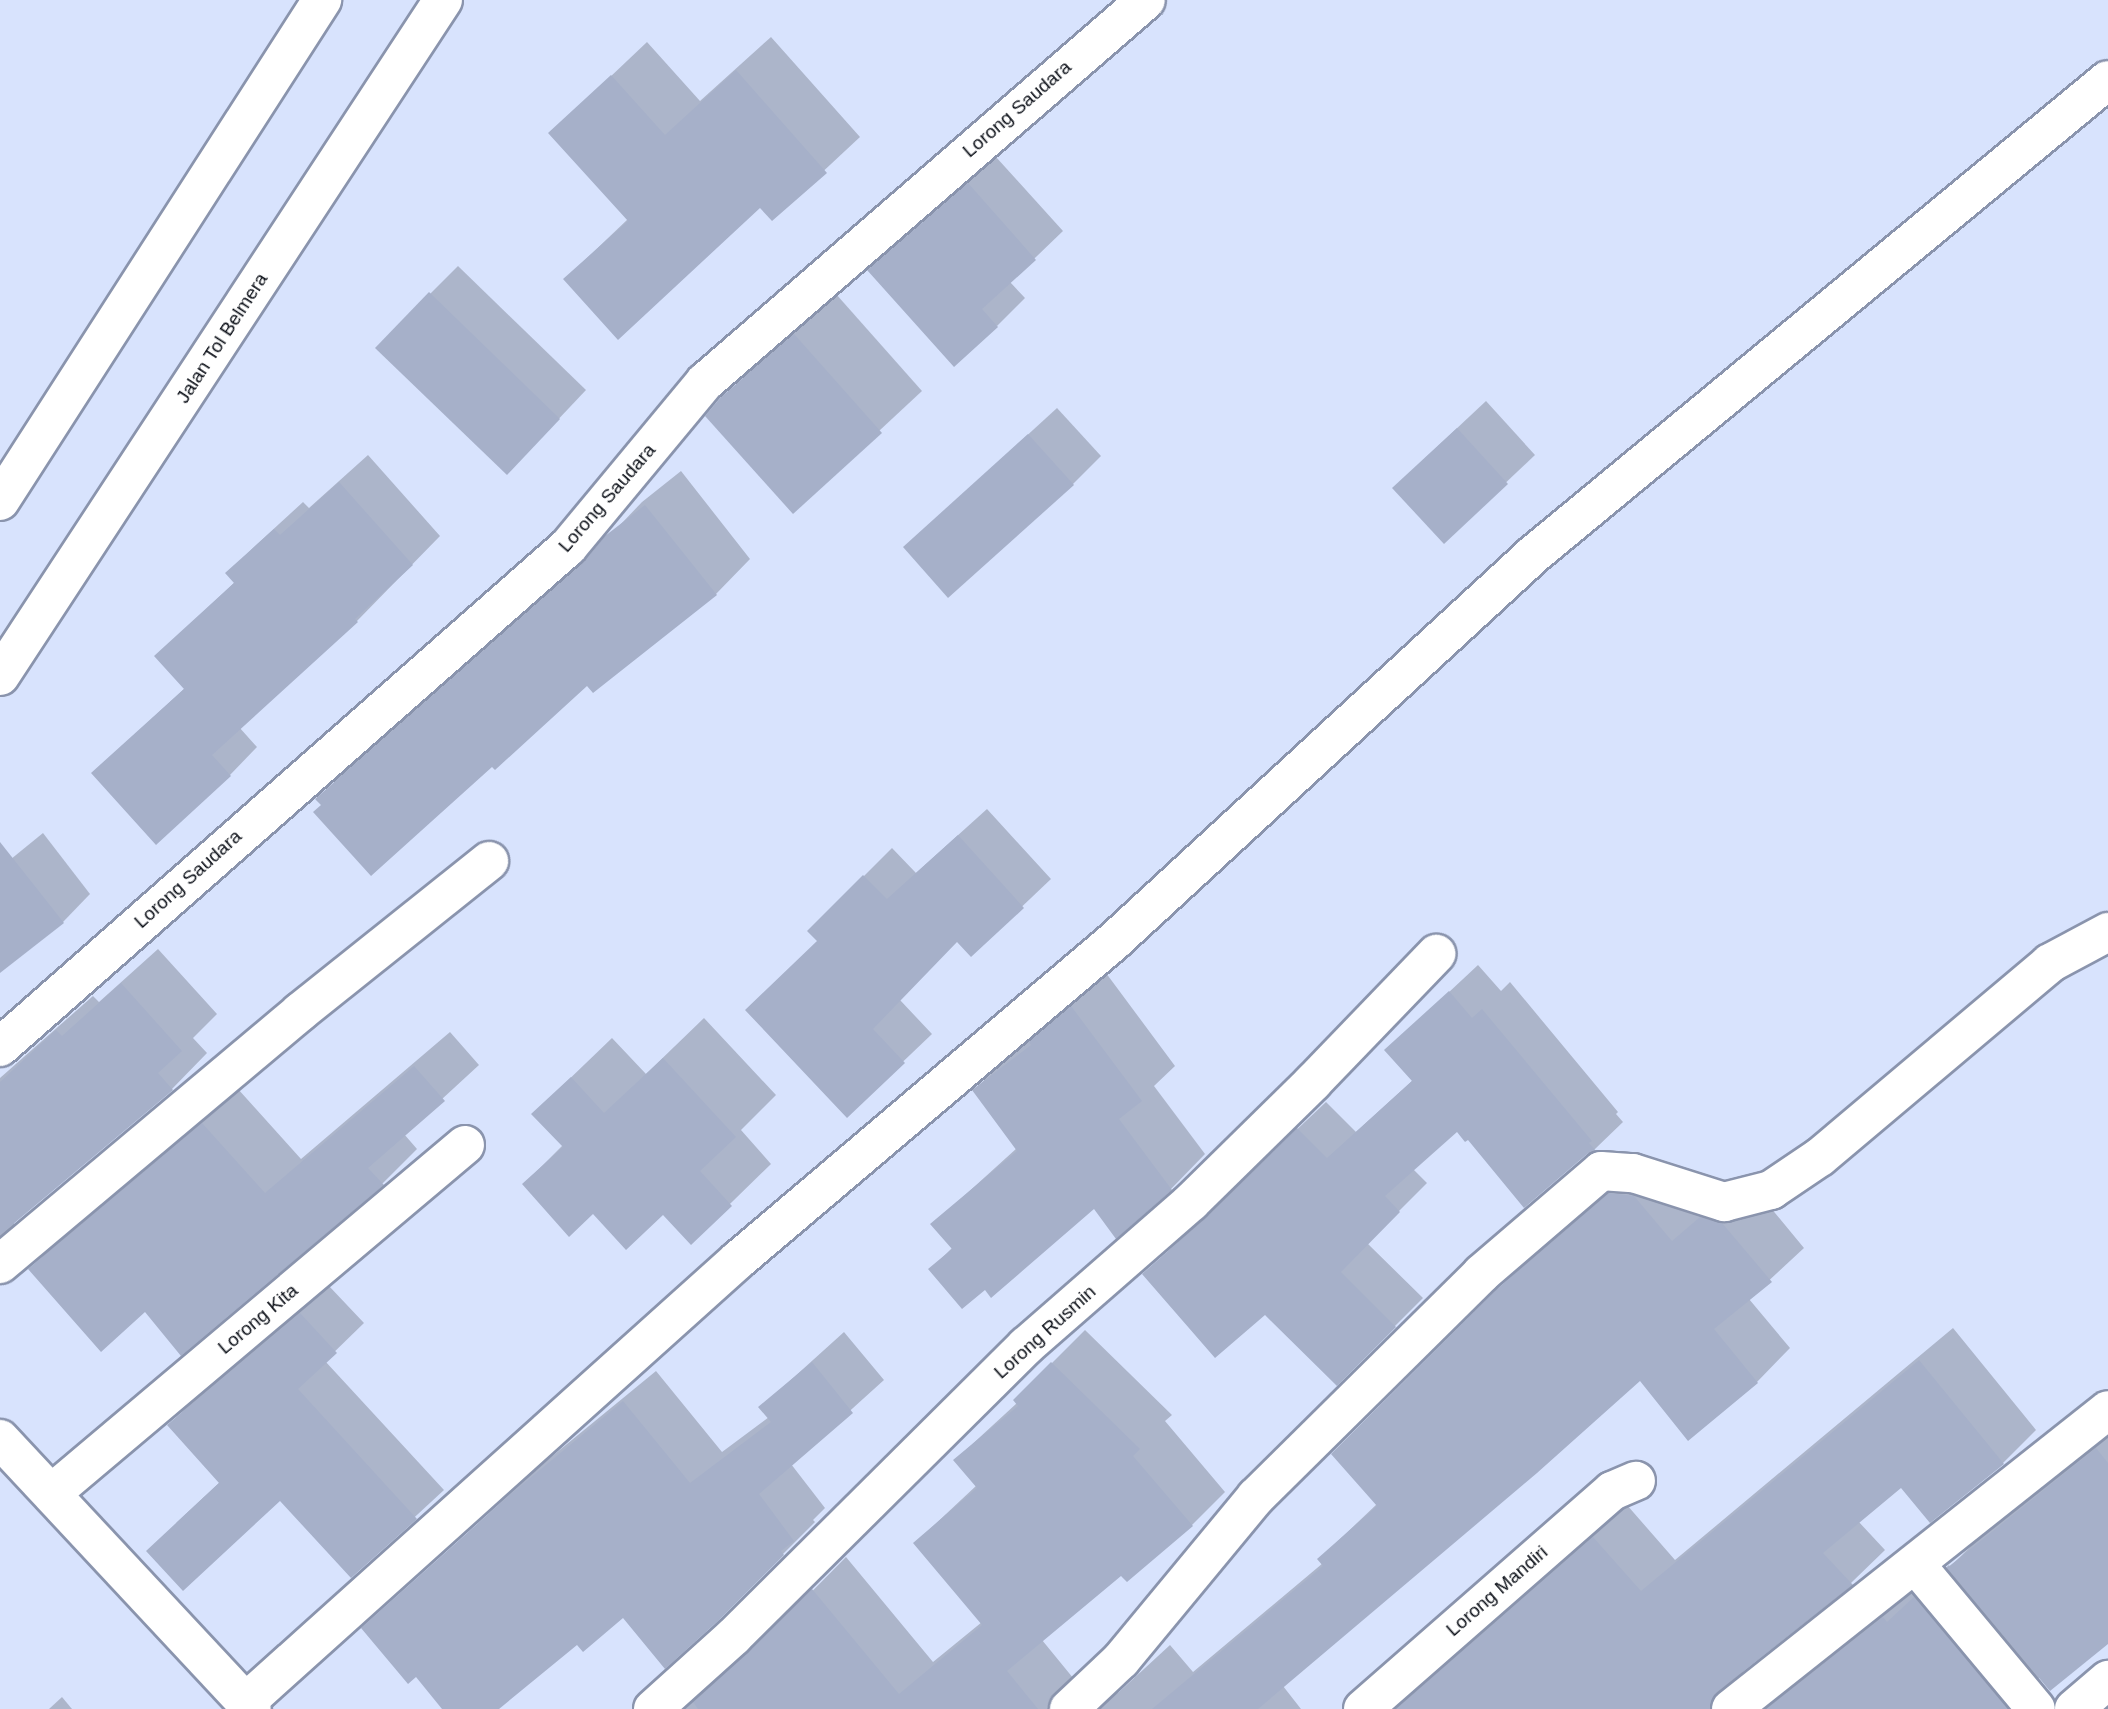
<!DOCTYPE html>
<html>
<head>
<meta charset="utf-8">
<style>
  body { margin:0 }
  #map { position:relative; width:2108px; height:1709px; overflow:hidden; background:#d8e3fd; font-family:Arial,sans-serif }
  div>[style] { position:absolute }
  .shadow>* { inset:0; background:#0003 }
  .building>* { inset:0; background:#a6b0c9 }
  .roads { filter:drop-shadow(2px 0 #8a94ad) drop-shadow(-2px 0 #8a94ad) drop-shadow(0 2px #8a94ad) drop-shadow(0 -2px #8a94ad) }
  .minor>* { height:38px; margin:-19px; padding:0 19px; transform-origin:19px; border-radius:19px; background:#fff }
  .highway>* { height:38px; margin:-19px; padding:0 19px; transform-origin:19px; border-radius:19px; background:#fff }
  span { translate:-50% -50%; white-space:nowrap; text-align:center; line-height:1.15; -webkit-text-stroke:5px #fff; paint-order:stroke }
  .street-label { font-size:19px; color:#0a0e16 }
</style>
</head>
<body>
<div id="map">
  <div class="shadow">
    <div style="clip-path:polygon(771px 37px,860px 137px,772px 219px,760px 206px,565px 279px,628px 219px,551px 133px,647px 42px,700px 101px)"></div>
    <div style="clip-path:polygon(996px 157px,1063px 231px,1010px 282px,1025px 298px,997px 326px,870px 270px)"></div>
    <div style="clip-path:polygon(458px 266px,586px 390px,535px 444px,430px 294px)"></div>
    <div style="clip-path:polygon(836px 294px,922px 391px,793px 511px,722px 399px,764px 357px)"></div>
    <div style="clip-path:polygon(1486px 401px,1535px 455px,1444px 541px,1423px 460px)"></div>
    <div style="clip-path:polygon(1057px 408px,1101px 456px,1073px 484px,905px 547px)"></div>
    <div style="clip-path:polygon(368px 455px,440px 536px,357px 621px,239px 727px,257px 747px,230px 775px,93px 773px,185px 688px,156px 656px,235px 582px,228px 573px,255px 546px,303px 502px,309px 508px)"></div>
    <div style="clip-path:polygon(681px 471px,750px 559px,716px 594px,588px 683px,492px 764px,323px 805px,318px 799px,352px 764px,598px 548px,642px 502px)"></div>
    <div style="clip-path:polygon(987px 809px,1051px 879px,971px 955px,957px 940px,900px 1000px,932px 1034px,847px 1115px,819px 940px,809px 931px,892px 848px,916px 873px)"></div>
    <div style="clip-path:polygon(43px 833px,90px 894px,63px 922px,0 971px,0 868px)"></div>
    <div style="clip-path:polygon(158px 949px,217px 1014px,193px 1038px,207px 1053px,172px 1089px,14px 1221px,14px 1231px,0 1245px,0 1078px,93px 996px,99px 1002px)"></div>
    <div style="clip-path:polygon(1478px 965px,1501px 991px,1510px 982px,1618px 1112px,1616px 1114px,1623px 1122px,1595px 1149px,1586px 1153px,1468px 1137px,1457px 1130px,1413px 1169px,1427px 1183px,1367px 1243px,1423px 1298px,1337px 1384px,1265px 1312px,1144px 1274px,1326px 1102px,1356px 1132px,1413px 1080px,1387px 1050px)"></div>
    <div style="clip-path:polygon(1106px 973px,1175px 1066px,1154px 1086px,1205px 1154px,1171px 1189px,1094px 1207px,985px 1288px,931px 1269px,953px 1247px,932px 1225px,1017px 1148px,974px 1090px,1009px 1056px,1044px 1029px)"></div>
    <div style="clip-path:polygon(704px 1018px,776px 1095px,741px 1130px,771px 1164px,691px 1242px,663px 1213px,593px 1212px,524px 1184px,563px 1145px,533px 1114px,612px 1038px,646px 1074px)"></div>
    <div style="clip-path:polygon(450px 1032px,479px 1065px,404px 1134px,417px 1149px,383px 1183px,181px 1353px,145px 1310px,30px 1269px,65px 1234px,238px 1089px,301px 1159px)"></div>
    <div style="clip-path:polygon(1643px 1161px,1668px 1164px,1706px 1209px,1756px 1190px,1804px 1248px,1749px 1299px,1790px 1348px,1757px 1382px,1689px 1439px,1640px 1378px,1283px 1686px,1301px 1709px,799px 1709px,751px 1653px,846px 1557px,933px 1662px,982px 1622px,915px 1543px,977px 1485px,955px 1460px,1017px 1403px,1015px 1400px,1085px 1330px,1172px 1415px,1165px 1421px,1225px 1492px,1192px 1525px,1122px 1573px,1042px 1640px,1096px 1706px,1119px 1692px,1170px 1645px,1193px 1672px,1323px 1563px,1319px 1559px,1377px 1504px,1333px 1454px,1531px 1257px)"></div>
    <div style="clip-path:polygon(329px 1286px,364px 1323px,325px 1361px,444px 1490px,351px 1576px,280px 1498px,176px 1523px,220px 1482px,169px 1425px,197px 1397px)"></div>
    <div style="clip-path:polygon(1953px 1328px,2036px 1430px,2003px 1463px,1901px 1485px,1858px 1521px,1885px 1550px,1851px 1583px,1743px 1669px,1742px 1677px,1917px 1585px,1921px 1590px,1949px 1565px,1950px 1567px,1985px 1532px,2108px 1433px,2108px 1641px,2040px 1677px,2008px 1709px,1385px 1709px,1397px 1697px,1413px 1693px,1627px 1505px,1675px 1560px)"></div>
    <div style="clip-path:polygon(844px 1332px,884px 1380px,791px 1464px,825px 1508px,813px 1520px,815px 1522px,720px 1617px,623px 1616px,578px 1642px,497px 1709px,444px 1709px,417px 1675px,364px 1628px,545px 1462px,656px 1371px,722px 1452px,769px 1417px,761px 1407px)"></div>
    <div style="clip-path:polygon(721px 1676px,749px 1709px,661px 1709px,692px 1699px)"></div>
    <div style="clip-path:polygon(62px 1697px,72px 1709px,49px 1709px)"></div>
  </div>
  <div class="building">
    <div style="clip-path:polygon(736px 70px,827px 173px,772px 221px,760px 208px,618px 340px,563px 279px,628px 221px,548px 133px,611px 75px,665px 135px)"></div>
    <div style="clip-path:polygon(968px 183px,1036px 260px,982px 309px,998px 327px,954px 367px,867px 270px)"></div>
    <div style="clip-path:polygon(429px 292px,560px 419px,507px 475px,375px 348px)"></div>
    <div style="clip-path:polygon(794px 334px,882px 433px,793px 514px,705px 416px,721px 397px)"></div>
    <div style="clip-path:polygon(1457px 428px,1508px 484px,1444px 544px,1392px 488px)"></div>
    <div style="clip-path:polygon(1028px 434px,1074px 485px,948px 598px,903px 547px)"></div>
    <div style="clip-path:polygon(339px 482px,413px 565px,355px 619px,358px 622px,212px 755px,231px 776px,156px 845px,91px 773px,184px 689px,154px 656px,234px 583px,225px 573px,274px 529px,280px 535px)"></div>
    <div style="clip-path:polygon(645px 505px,717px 595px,593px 693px,587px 686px,495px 770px,492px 767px,371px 876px,313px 812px,321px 805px,315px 799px,583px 563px,605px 536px)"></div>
    <div style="clip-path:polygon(958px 835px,1024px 908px,971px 957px,957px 942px,873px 1029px,905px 1063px,847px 1118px,745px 1010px,817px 941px,807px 931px,863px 875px,887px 899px)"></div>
    <div style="clip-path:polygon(0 842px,64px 923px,0 973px)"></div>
    <div style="clip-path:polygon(121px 983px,182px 1051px,158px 1073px,173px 1090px,0 1235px,0 1082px,56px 1030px,62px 1036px)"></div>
    <div style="clip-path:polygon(1449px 991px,1472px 1018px,1482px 1009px,1592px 1141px,1589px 1143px,1596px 1151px,1587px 1154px,1524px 1208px,1468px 1140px,1465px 1142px,1457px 1132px,1385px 1196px,1400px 1212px,1341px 1272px,1396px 1327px,1337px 1386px,1265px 1315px,1215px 1358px,1142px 1274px,1206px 1218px,1297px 1128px,1327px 1158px,1412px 1081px,1384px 1050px)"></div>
    <div style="clip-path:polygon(1071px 1006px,1142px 1101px,1119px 1119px,1172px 1190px,1116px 1239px,1094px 1209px,991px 1298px,985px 1290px,962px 1309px,928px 1269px,952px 1249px,930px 1224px,1017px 1151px,972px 1090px,1031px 1045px,1029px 1042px)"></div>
    <div style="clip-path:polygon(663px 1058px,736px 1137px,700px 1171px,732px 1206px,691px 1245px,663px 1215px,626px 1250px,593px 1214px,569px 1237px,522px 1184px,563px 1147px,531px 1114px,571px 1077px,604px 1113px)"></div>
    <div style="clip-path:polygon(414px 1066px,445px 1101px,368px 1168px,384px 1185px,181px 1356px,145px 1312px,101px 1352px,28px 1269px,202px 1123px,265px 1193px)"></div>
    <div style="clip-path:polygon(1609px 1193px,1634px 1196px,1672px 1241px,1700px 1217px,1722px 1223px,1772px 1282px,1714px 1329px,1758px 1383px,1688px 1441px,1640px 1381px,1537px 1473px,1258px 1709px,1152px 1709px,1323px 1566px,1317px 1559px,1377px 1506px,1331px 1454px,1496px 1290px)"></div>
    <div style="clip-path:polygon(300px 1313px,337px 1353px,298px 1389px,417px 1519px,351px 1578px,280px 1501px,183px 1591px,146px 1551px,219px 1483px,167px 1425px)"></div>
    <div style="clip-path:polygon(1919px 1360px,2004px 1464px,1930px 1523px,1901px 1488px,1823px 1553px,1853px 1585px,1717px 1692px,1710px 1709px,1396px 1709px,1593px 1537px,1641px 1591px)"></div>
    <div style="clip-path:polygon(812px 1362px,853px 1413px,759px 1494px,794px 1541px,781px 1551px,784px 1555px,719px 1620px,665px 1669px,623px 1618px,583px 1652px,577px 1645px,499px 1709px,442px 1709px,416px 1677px,408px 1684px,361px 1628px,511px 1494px,623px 1401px,690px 1483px,771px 1422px,758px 1407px)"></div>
    <div style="clip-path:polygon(1051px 1362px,1140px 1449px,1133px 1456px,1193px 1526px,1127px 1582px,1121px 1576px,1007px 1671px,1038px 1709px,698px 1709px,693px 1702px,812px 1589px,899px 1694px,982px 1625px,913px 1543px,977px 1488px,953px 1460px,1018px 1406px,1013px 1400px)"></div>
    <div style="clip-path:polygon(2096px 1448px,2108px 1463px,2108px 1644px,2050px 1691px,1947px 1568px)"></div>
    <div style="clip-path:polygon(1914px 1597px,2008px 1709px,1766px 1709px,1883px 1617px,1887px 1622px)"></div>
  </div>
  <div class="roads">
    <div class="minor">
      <div style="left:0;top:1047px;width:757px;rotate:-41.36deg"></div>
      <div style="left:568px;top:547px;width:214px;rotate:-50.3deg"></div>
      <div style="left:705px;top:382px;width:583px;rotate:-40.9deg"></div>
      <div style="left:0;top:1264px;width:392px;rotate:-40deg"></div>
      <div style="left:300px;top:1012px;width:242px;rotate:-38.6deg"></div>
      <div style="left:0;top:1439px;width:369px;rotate:47deg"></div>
      <div style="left:52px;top:1493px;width:540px;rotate:-40.12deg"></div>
      <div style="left:1916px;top:1565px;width:187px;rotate:50.2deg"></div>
      <div style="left:245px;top:1703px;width:663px;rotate:-41.94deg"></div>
      <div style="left:738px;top:1260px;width:492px;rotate:-40.3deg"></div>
      <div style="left:1113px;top:942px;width:573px;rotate:-42.66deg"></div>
      <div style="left:1534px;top:554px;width:744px;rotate:-39.55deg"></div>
      <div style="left:653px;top:1709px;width:109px;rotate:-42deg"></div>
      <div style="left:734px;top:1636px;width:412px;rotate:-44.8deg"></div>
      <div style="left:1026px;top:1346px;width:219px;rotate:-41.1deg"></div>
      <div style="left:1191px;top:1202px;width:171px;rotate:-44.5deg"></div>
      <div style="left:1313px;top:1082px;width:178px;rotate:-46.1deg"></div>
      <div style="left:1069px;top:1709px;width:71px;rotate:-43.3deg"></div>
      <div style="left:1121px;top:1660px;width:212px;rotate:-50.4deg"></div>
      <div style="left:1256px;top:1497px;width:317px;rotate:-44.7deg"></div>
      <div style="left:1481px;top:1274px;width:158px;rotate:-40.6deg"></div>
      <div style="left:1601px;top:1171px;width:32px;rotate:4deg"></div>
      <div style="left:1633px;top:1173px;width:96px;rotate:17.7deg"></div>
      <div style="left:1724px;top:1202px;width:49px;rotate:-14.3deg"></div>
      <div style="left:1771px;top:1190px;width:59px;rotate:-34deg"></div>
      <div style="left:1820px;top:1157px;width:301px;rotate:-40.1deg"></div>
      <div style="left:2050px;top:963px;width:66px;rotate:-28.1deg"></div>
      <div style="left:1363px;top:1709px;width:331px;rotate:-41.2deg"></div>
      <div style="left:1612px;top:1491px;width:26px;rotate:-23deg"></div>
      <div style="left:1731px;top:1709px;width:481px;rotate:-38.4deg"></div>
      <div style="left:2074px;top:1709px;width:45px;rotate:-40.5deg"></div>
    </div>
    <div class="highway">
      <div style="left:0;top:501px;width:596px;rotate:-57.27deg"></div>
      <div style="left:0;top:676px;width:808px;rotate:-56.76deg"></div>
    </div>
  </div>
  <div class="street-label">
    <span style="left:1017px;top:109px;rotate:-41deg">Lorong Saudara</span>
    <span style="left:222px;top:338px;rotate:-57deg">Jalan Tol Belmera</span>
    <span style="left:607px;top:498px;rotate:-49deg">Lorong Saudara</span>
    <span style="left:188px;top:879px;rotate:-42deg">Lorong Saudara</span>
    <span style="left:258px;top:1319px;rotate:-40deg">Lorong Kita</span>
    <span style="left:1045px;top:1332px;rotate:-42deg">Lorong Rusmin</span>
    <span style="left:1497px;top:1591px;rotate:-41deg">Lorong Mandiri</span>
  </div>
</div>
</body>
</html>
